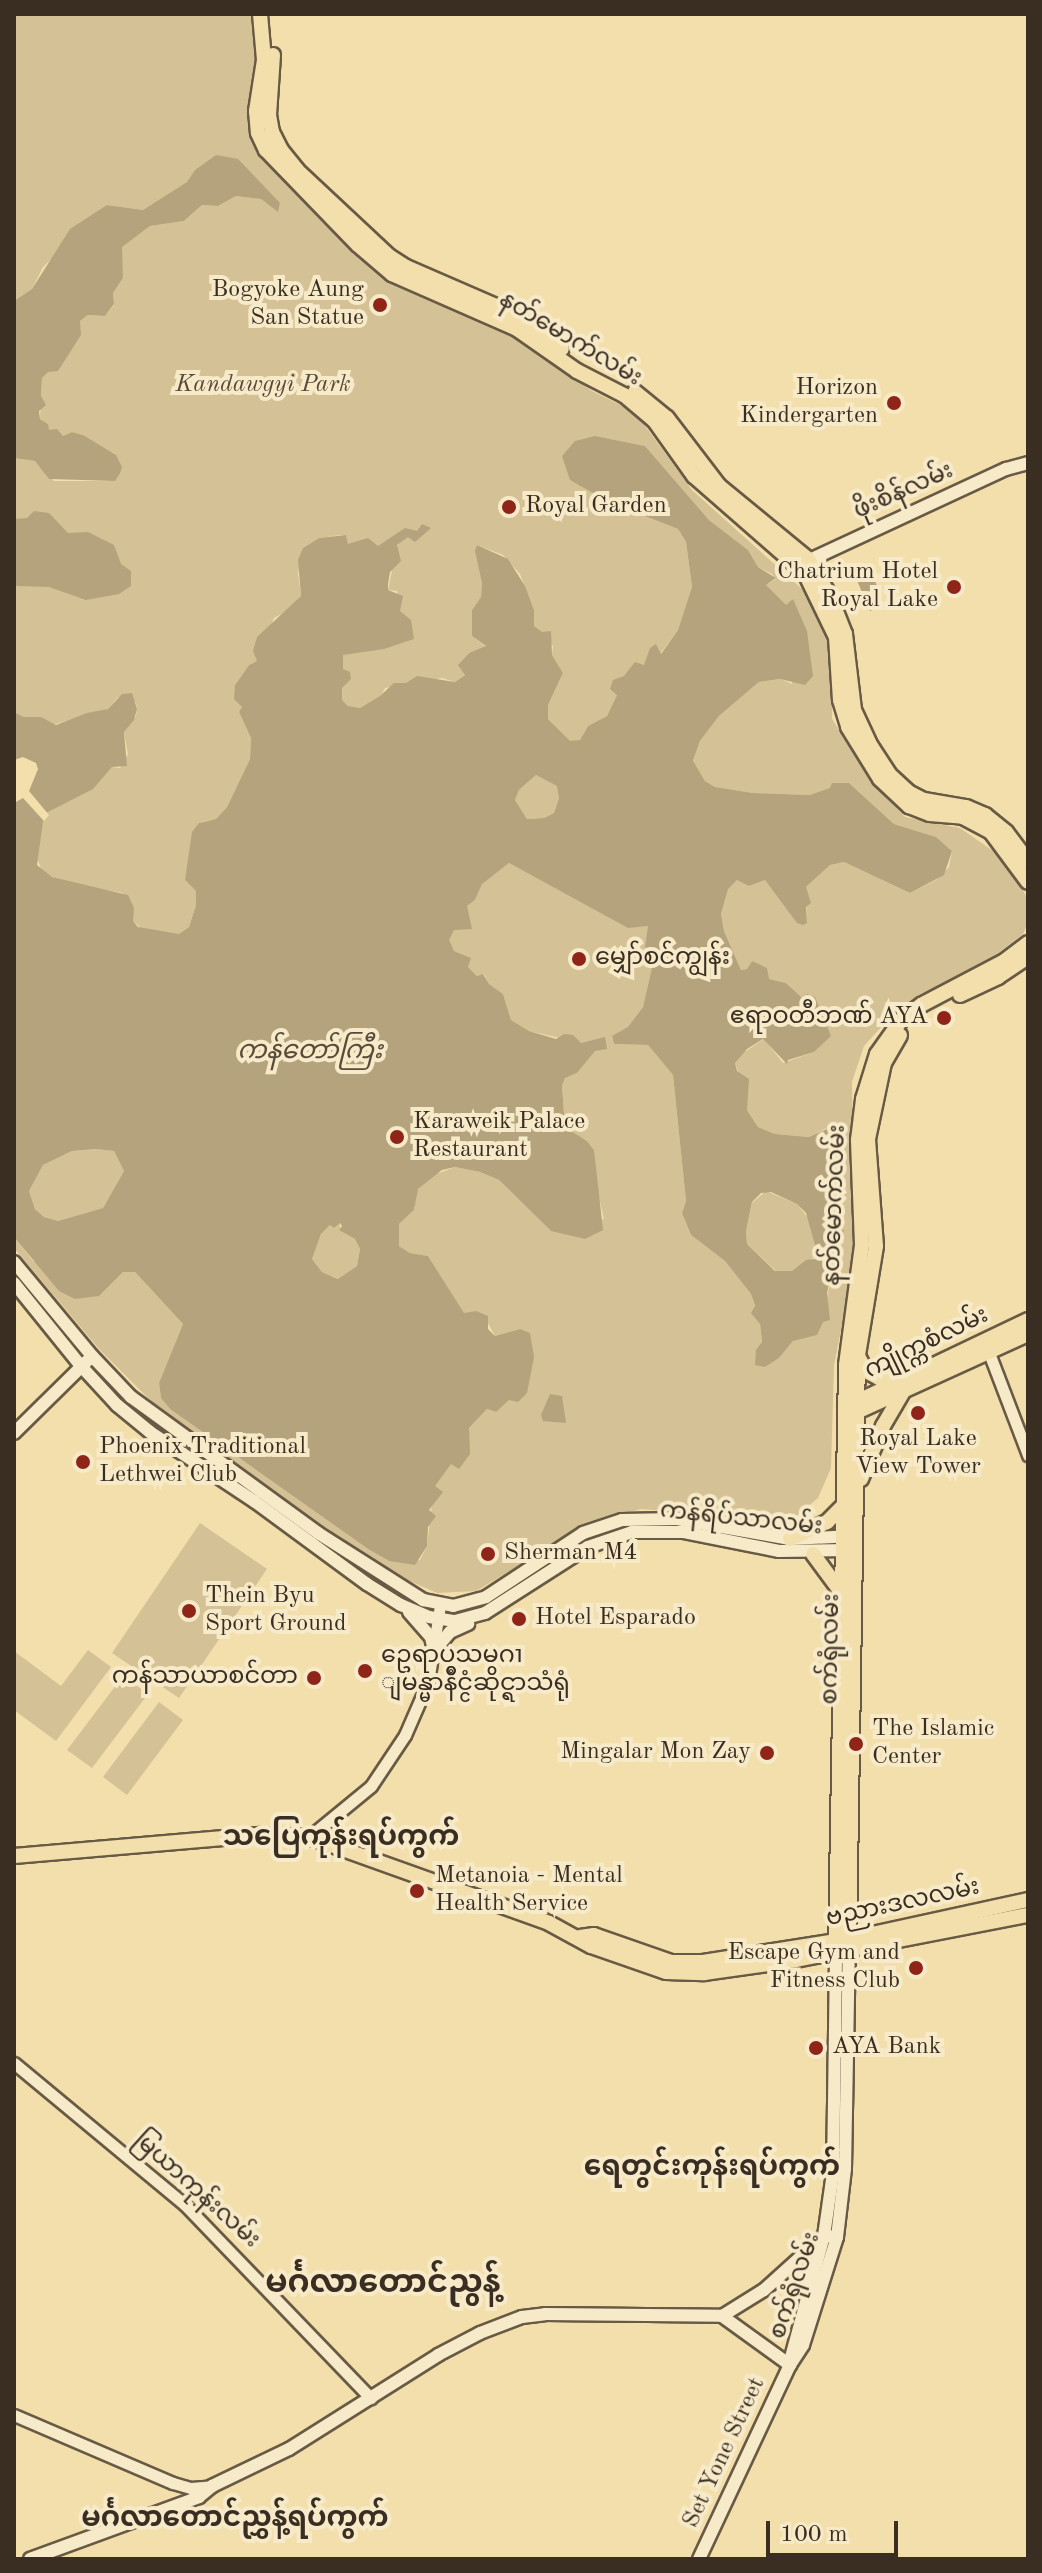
<!DOCTYPE html>
<html>
<head>
<meta charset="utf-8">
<style>
  body { margin:0 }
  #map { position:relative; width:1042px; height:2573px; overflow:hidden; background:#f3dfac; font-family:"Old Standard TT","Noto Sans Myanmar",serif }
  div>[style] { position:absolute }
  .green>* { inset:0; background:#d4c195 }
  .water>* { inset:0; background:#b4a37d }
  .pier>* { inset:0; background:#f3dfac }
  .roads { filter:drop-shadow(2px 0 #685a44) drop-shadow(-2px 0 #685a44) drop-shadow(0 2px #685a44) drop-shadow(0 -2px #685a44) }
  .tertiary>* { height:11px; margin:-5.5px; padding:0 5.5px; transform-origin:5.5px; border-radius:5.5px; background:#f7eac9 }
  .secondary>* { height:12px; margin:-6px; padding:0 6px; transform-origin:6px; border-radius:6px; background:#f7eac9 }
  .primary>* { height:14px; margin:-7px; padding:0 7px; transform-origin:7px; border-radius:7px; background:#f3dfac }
  .dots>* { width:22px; height:22px; translate:-50% -50%; box-sizing:border-box; border:4px solid #f7eac9; border-radius:50% }
  span { translate:-50% -50%; white-space:nowrap; text-align:center; line-height:1.15; -webkit-text-stroke:8px #f7eac9; paint-order:stroke }
  .poi-label { font-size:24px; color:#3a2e22 }
  .right { translate:-100% -50%; text-align:right }
  .left { translate:0 -50%; text-align:left }
  .street-label { font-size:24px; color:#3a2e22 }
  .park-label { font-size:24px; color:#594b39; font-style:italic }
  .water-label { font-size:26px; color:#584b39; font-style:italic }
  .quarter-label { font-size:28px; color:#3a2e22; font-weight:700 }
  .district-label { font-size:32px; color:#3a2e22; font-weight:700 }
  .frame { position:absolute; inset:0; border:16px solid #3a2e22; pointer-events:none }
  .scale { position:absolute; left:766px; top:2521px; width:132px; height:36px; box-sizing:border-box; border:4px solid #3a2e22; border-top:0; padding-left:10px; font-size:24px; line-height:28px; white-space:nowrap; color:#3a2e22; -webkit-text-stroke:6px #f7eac9; paint-order:stroke }
</style>
</head>
<body>
<div id="map">
  <div class="green">
    <div style="clip-path:polygon(14px 14px,256px 14px,260px 59px,250px 104px,382px 275px,530px 344px,592px 391px,635px 412px,692px 490px,812px 598px,833px 650px,832px 719px,876px 787px,905px 817px,960px 828px,1009px 862px,1028px 900px,1028px 922px,1023px 934px,981px 966px,920px 994px,892px 1015px,864px 1046px,852px 1082px,854px 1262px,834px 1366px,831px 1468px,818px 1498px,793px 1519px,755px 1523px,717px 1515px,641px 1509px,587px 1525px,476px 1591px,437px 1593px,389px 1572px,165px 1415px,99px 1349px,14px 1248px,14px 1237px,33px 1261px,99px 1296px,123px 1272px,135px 1272px,183px 1324px,159px 1383px,161px 1398px,170px 1409px,368px 1549px,389px 1561px,420px 1560px,427px 1546px,434px 1486px,467px 1441px,469px 1428px,487px 1409px,496px 1412px,520px 1329px,495px 1336px,484px 1316px,476px 1311px,464px 1314px,428px 1256px,410px 1253px,399px 1246px,399px 1224px,414px 1210px,417px 1190px,434px 1175px,455px 1167px,480px 1172px,499px 1180px,551px 1231px,604px 1219px,596px 1185px,594px 1150px,587px 1141px,565px 1127px,562px 1086px,565px 1078px,577px 1073px,604px 1038px,581px 1043px,529px 1031px,511px 1020px,503px 994px,489px 984px,484px 974px,477px 976px,468px 967px,470px 958px,454px 951px,448px 940px,453px 930px,462px 928px,467px 906px,475px 900px,482px 883px,509px 863px,627px 927px,648px 926px,655px 954px,643px 1007px,628px 1028px,612px 1037px,614px 1044px,648px 1045px,673px 1075px,686px 1201px,682px 1213px,691px 1235px,725px 1261px,751px 1294px,760px 1324px,764px 1367px,779px 1358px,793px 1341px,816px 1334px,823px 1321px,837px 1242px,834px 1187px,840px 1176px,826px 1128px,810px 1137px,775px 1134px,758px 1127px,747px 1110px,747px 1098px,735px 1063px,740px 1055px,764px 1039px,783px 1063px,814px 1052px,827px 1023px,786px 983px,769px 979px,752px 961px,747px 969px,741px 970px,724px 931px,721px 914px,728px 888px,738px 879px,749px 886px,765px 880px,790px 912px,807px 923px,806px 887px,830px 865px,844px 862px,910px 893px,936px 880px,949px 867px,952px 851px,936px 837px,894px 824px,849px 783px,811px 795px,753px 793px,715px 787px,705px 781px,693px 762px,700px 741px,719px 716px,759px 682px,781px 679px,792px 684px,793px 599px,786px 606px,772px 594px,766px 585px,776px 579px,772px 574px,758px 567px,748px 550px,709px 520px,645px 446px,594px 436px,609px 502px,678px 529px,686px 542px,692px 588px,678px 630px,660px 654px,656px 645px,650px 648px,649px 660px,617px 695px,607px 716px,588px 726px,580px 740px,570px 742px,548px 719px,548px 705px,563px 673px,552px 655px,553px 646px,534px 626px,534px 610px,520px 574px,503px 555px,477px 545px,482px 583px,481px 597px,472px 610px,472px 636px,486px 647px,469px 653px,459px 664px,466px 674px,455px 682px,442px 678px,385px 688px,381px 696px,360px 708px,348px 706px,342px 700px,343px 655px,352px 652px,400px 611px,397px 591px,388px 590px,397px 546px,404px 538px,430px 528px,378px 546px,348px 544px,346px 536px,340px 535px,319px 538px,303px 548px,298px 573px,301px 596px,289px 610px,274px 618px,257px 661px,249px 665px,235px 685px,242px 708px,239px 712px,251px 738px,250px 759px,227px 807px,216px 819px,201px 822px,185px 880px,196px 891px,196px 905px,189px 927px,179px 934px,169px 935px,142px 929px,133px 921px,133px 912px,123px 893px,65px 882px,43px 873px,36px 856px,41px 818px,50px 810px,83px 792px,112px 767px,120px 768px,128px 754px,124px 732px,136px 716px,137px 709px,136px 703px,118px 697px,108px 709px,52px 725px,41px 717px,24px 717px,14px 712px,14px 458px,35px 461px,54px 481px,110px 481px,114px 453px,105px 451px,83px 435px,72px 432px,63px 436px,48px 430px,48px 424px,40px 419px,42px 378px,79px 329px,80px 321px,88px 315px,105px 316px,114px 305px,113px 293px,123px 278px,121px 247px,150px 226px,184px 221px,202px 205px,218px 206px,236px 196px,261px 199px,277px 211px,280px 203px,195px 170px,188px 182px,143px 210px,107px 205px,43px 267px,32px 289px,14px 301px)"></div>
    <div style="clip-path:polygon(536px 775px,558px 786px,559px 798px,554px 813px,544px 818px,527px 819px,515px 800px,519px 790px)"></div>
    <div style="clip-path:polygon(97px 1149px,114px 1151px,124px 1171px,103px 1208px,58px 1221px,44px 1217px,35px 1209px,29px 1191px,43px 1165px,72px 1151px)"></div>
    <div style="clip-path:polygon(766px 1191px,797px 1204px,812px 1223px,820px 1254px,792px 1271px,776px 1271px,747px 1244px,746px 1231px,752px 1203px)"></div>
    <div style="clip-path:polygon(340px 1223px,340px 1230px,355px 1239px,360px 1249px,357px 1266px,339px 1279px,322px 1272px,312px 1259px,321px 1234px,330px 1225px,334px 1228px)"></div>
    <div style="clip-path:polygon(200px 1523px,267px 1569px,179px 1698px,112px 1653px)"></div>
    <div style="clip-path:polygon(88px 1650px,111px 1667px,56px 1741px,14px 1710px,14px 1651px,61px 1686px)"></div>
    <div style="clip-path:polygon(123px 1676px,148px 1694px,92px 1768px,67px 1750px)"></div>
    <div style="clip-path:polygon(159px 1702px,183px 1720px,127px 1795px,103px 1777px)"></div>
  </div>
  <div class="water">
    <div style="clip-path:polygon(216px 155px,238px 159px,280px 203px,278px 212px,261px 199px,236px 196px,218px 206px,202px 205px,184px 221px,150px 226px,122px 247px,123px 278px,113px 293px,114px 304px,105px 316px,88px 315px,80px 321px,81px 335px,58px 371px,48px 372px,42px 378px,41px 396px,46px 405px,39px 411px,40px 419px,48px 424px,49px 430px,57px 429px,63px 436px,72px 432px,83px 435px,116px 455px,122px 467px,120px 473px,115px 481px,49px 479px,35px 461px,14px 458px,14px 301px,32px 289px,70px 229px,107px 205px,143px 210px,187px 182px,195px 170px)"></div>
    <div style="clip-path:polygon(evenodd,595px 436px,645px 446px,709px 520px,748px 550px,758px 567px,776px 578px,766px 585px,786px 605px,793px 599px,807px 631px,813px 676px,805px 685px,780px 679px,759px 682px,719px 716px,700px 741px,693px 761px,705px 781px,715px 787px,753px 793px,810px 795px,830px 788px,832px 783px,849px 783px,894px 824px,936px 837px,952px 851px,944px 875px,910px 893px,844px 862px,830px 865px,806px 887px,811px 903px,806px 907px,807px 923px,803px 925px,797px 923px,765px 880px,749px 886px,737px 880px,728px 889px,721px 914px,724px 931px,741px 970px,747px 969px,752px 961px,767px 968px,769px 979px,786px 983px,801px 997px,807px 994px,815px 997px,831px 1036px,814px 1052px,788px 1060px,787px 1064px,763px 1039px,747px 1049px,735px 1063px,737px 1071px,749px 1079px,747px 1110px,758px 1127px,775px 1134px,809px 1137px,829px 1128px,840px 1176px,834px 1187px,835px 1196px,842px 1200px,843px 1211px,834px 1220px,844px 1231px,843px 1238px,835px 1246px,843px 1256px,832px 1270px,827px 1293px,830px 1320px,823px 1322px,817px 1335px,793px 1341px,779px 1358px,765px 1367px,755px 1365px,756px 1350px,762px 1342px,760px 1324px,751px 1313px,755px 1306px,751px 1294px,725px 1261px,691px 1235px,682px 1213px,686px 1201px,673px 1075px,648px 1045px,614px 1044px,612px 1036px,628px 1027px,643px 1007px,655px 954px,645px 947px,648px 926px,628px 928px,509px 863px,482px 884px,475px 900px,467px 906px,472px 929px,454px 930px,449px 940px,454px 951px,471px 958px,468px 967px,477px 976px,483px 974px,489px 984px,503px 994px,511px 1020px,529px 1031px,556px 1039px,564px 1034px,573px 1035px,581px 1043px,605px 1037px,607px 1049px,595px 1051px,577px 1073px,565px 1078px,562px 1086px,565px 1127px,587px 1141px,594px 1150px,603px 1230px,585px 1239px,551px 1231px,499px 1180px,480px 1172px,455px 1167px,442px 1170px,418px 1189px,414px 1210px,399px 1224px,399px 1246px,410px 1253px,428px 1256px,464px 1313px,476px 1311px,488px 1316px,488px 1329px,495px 1336px,520px 1329px,530px 1333px,534px 1357px,527px 1393px,518px 1402px,509px 1400px,496px 1412px,487px 1409px,469px 1428px,470px 1454px,459px 1469px,451px 1464px,435px 1486px,443px 1492px,429px 1510px,436px 1516px,428px 1527px,427px 1546px,415px 1565px,389px 1561px,368px 1549px,170px 1409px,161px 1398px,159px 1383px,183px 1324px,135px 1272px,123px 1272px,99px 1296px,75px 1299px,59px 1291px,14px 1237px,14px 712px,24px 717px,41px 717px,56px 725px,87px 713px,108px 709px,122px 694px,132px 693px,137px 709px,134px 720px,124px 732px,127px 766px,112px 767px,93px 789px,44px 814px,37px 865px,52px 877px,128px 895px,134px 908px,133px 921px,138px 927px,179px 934px,189px 927px,196px 905px,196px 891px,185px 880px,192px 832px,199px 823px,216px 819px,227px 807px,250px 759px,251px 738px,239px 712px,242px 707px,234px 699px,235px 685px,249px 665px,257px 661px,253px 651px,257px 637px,301px 596px,298px 560px,303px 548px,319px 538px,346px 535px,348px 544px,368px 538px,378px 546px,405px 528px,417px 531px,422px 524px,431px 528px,415px 542px,408px 537px,397px 545px,401px 561px,390px 572px,388px 584px,388px 590px,403px 596px,400px 611px,411px 620px,414px 639px,384px 649px,343px 655px,343px 669px,350px 672px,351px 679px,342px 688px,342px 700px,348px 706px,360px 708px,380px 696px,394px 683px,406px 683px,417px 676px,455px 682px,465px 675px,458px 665px,469px 653px,486px 646px,472px 636px,472px 610px,481px 597px,482px 583px,475px 551px,477px 545px,508px 559px,525px 586px,534px 610px,534px 626px,542px 632px,551px 631px,552px 655px,563px 673px,548px 705px,548px 719px,570px 741px,580px 740px,588px 726px,607px 716px,617px 695px,610px 689px,613px 680px,624px 676px,635px 662px,644px 665px,650px 648px,656px 644px,661px 654px,678px 630px,692px 587px,686px 542px,678px 529px,609px 502px,570px 480px,562px 456px,575px 441px,595px 436px,536px 775px,557px 786px,559px 798px,554px 813px,544px 818px,527px 819px,515px 800px,519px 790px,536px 775px,595px 436px,96px 1149px,114px 1151px,124px 1171px,103px 1208px,58px 1221px,44px 1217px,35px 1209px,29px 1191px,43px 1165px,72px 1151px,96px 1149px,595px 436px,771px 1192px,797px 1204px,806px 1213px,815px 1245px,819px 1250px,814px 1259px,806px 1260px,792px 1271px,775px 1271px,747px 1244px,746px 1231px,752px 1202px,761px 1193px,771px 1192px,595px 436px,340px 1223px,342px 1226px,339px 1230px,355px 1239px,360px 1249px,357px 1266px,338px 1279px,322px 1272px,312px 1259px,321px 1234px,330px 1225px,334px 1228px,340px 1223px)"></div>
    <div style="clip-path:polygon(34px 511px,49px 513px,68px 533px,88px 532px,114px 545px,121px 564px,131px 571px,131px 586px,119px 594px,86px 600px,49px 587px,17px 586px,14px 583px,14px 519px,27px 518px)"></div>
    <div style="clip-path:polygon(868px 565px,881px 595px,877px 597px,881px 607px,870px 611px,853px 571px)"></div>
    <div style="clip-path:polygon(550px 1394px,562px 1396px,566px 1423px,543px 1421px,541px 1415px)"></div>
  </div>
  <div class="pier">
    <div style="clip-path:polygon(23px 757px,36px 763px,38px 769px,29px 791px,49px 815px,44px 821px,23px 798px,14px 803px,14px 760px)"></div>
  </div>
  <div class="roads">
    <div class="tertiary">
      <div style="left:986px;top:1345px;width:118px;rotate:69.1deg"></div>
      <div style="left:309px;top:1837px;width:80px;rotate:-39.4deg"></div>
      <div style="left:371px;top:1786px;width:61px;rotate:-56.3deg"></div>
      <div style="left:405px;top:1735px;width:58px;rotate:-66.5deg"></div>
      <div style="left:428px;top:1682px;width:78px;rotate:-81.1deg"></div>
      <div style="left:14px;top:2063px;width:222px;rotate:39.7deg"></div>
      <div style="left:185px;top:2205px;width:268px;rotate:46.1deg"></div>
      <div style="left:14px;top:2415px;width:173px;rotate:23.2deg"></div>
      <div style="left:173px;top:2483px;width:19px;rotate:16deg"></div>
      <div style="left:191px;top:2488px;width:21px;rotate:-5deg"></div>
    </div>
    <div class="secondary">
      <div style="left:801px;top:564px;width:226px;rotate:-24.9deg"></div>
      <div style="left:1006px;top:469px;width:23px;rotate:-15deg"></div>
      <div style="left:14px;top:1262px;width:122px;rotate:50.3deg"></div>
      <div style="left:92px;top:1356px;width:57px;rotate:46.4deg"></div>
      <div style="left:131px;top:1397px;width:231px;rotate:36deg"></div>
      <div style="left:318px;top:1533px;width:125px;rotate:32.5deg"></div>
      <div style="left:423px;top:1600px;width:31px;rotate:11deg"></div>
      <div style="left:453px;top:1606px;width:34px;rotate:-15deg"></div>
      <div style="left:486px;top:1597px;width:116px;rotate:-33.4deg"></div>
      <div style="left:583px;top:1533px;width:41px;rotate:-18.4deg"></div>
      <div style="left:622px;top:1520px;width:55px;rotate:-1deg"></div>
      <div style="left:677px;top:1519px;width:115px;rotate:10deg"></div>
      <div style="left:790px;top:1539px;width:63px;rotate:-2.7deg"></div>
      <div style="left:14px;top:1283px;width:107px;rotate:51.1deg"></div>
      <div style="left:81px;top:1366px;width:53px;rotate:47.3deg"></div>
      <div style="left:117px;top:1405px;width:43px;rotate:39.3deg"></div>
      <div style="left:150px;top:1432px;width:125px;rotate:33.6deg"></div>
      <div style="left:254px;top:1501px;width:140px;rotate:36.3deg"></div>
      <div style="left:367px;top:1584px;width:40px;rotate:32deg"></div>
      <div style="left:401px;top:1605px;width:30px;rotate:23deg"></div>
      <div style="left:429px;top:1617px;width:26px;rotate:9deg"></div>
      <div style="left:455px;top:1621px;width:31px;rotate:-15deg"></div>
      <div style="left:485px;top:1613px;width:122px;rotate:-32.7deg"></div>
      <div style="left:588px;top:1547px;width:46px;rotate:-18.8deg"></div>
      <div style="left:632px;top:1532px;width:52px"></div>
      <div style="left:684px;top:1532px;width:97px;rotate:11.3deg"></div>
      <div style="left:779px;top:1551px;width:70px;rotate:-0.8deg"></div>
      <div style="left:14px;top:1433px;width:103px;rotate:-44.6deg"></div>
      <div style="left:409px;top:1612px;width:33px;rotate:49deg"></div>
      <div style="left:431px;top:1637px;width:14px;rotate:78deg"></div>
      <div style="left:434px;top:1651px;width:25px;rotate:-50deg"></div>
      <div style="left:450px;top:1632px;width:20px;rotate:-24deg"></div>
      <div style="left:722px;top:2316px;width:84px;rotate:35.8deg"></div>
      <div style="left:790px;top:2361px;width:130px;rotate:-74.8deg"></div>
      <div style="left:824px;top:2236px;width:64px;rotate:-81.9deg"></div>
      <div style="left:833px;top:2173px;width:228px;rotate:-89.2deg"></div>
      <div style="left:30px;top:2559px;width:180px;rotate:-20.1deg"></div>
      <div style="left:199px;top:2497px;width:17px;rotate:-40deg"></div>
      <div style="left:212px;top:2486px;width:85px;rotate:-25.7deg"></div>
      <div style="left:289px;top:2449px;width:176px;rotate:-32.2deg"></div>
      <div style="left:438px;top:2355px;width:47px;rotate:-27.6deg"></div>
      <div style="left:480px;top:2333px;width:45px;rotate:-20.9deg"></div>
      <div style="left:522px;top:2317px;width:23px;rotate:-7deg"></div>
      <div style="left:545px;top:2314px;width:177px;rotate:0.6deg"></div>
      <div style="left:722px;top:2316px;width:49px;rotate:-31.8deg"></div>
      <div style="left:764px;top:2290px;width:81px;rotate:-42deg"></div>
      <div style="left:824px;top:2236px;width:13px;rotate:4deg"></div>
      <div style="left:699px;top:2559px;width:214px;rotate:-64.9deg"></div>
      <div style="left:790px;top:2365px;width:24px;rotate:-57deg"></div>
      <div style="left:803px;top:2345px;width:113px;rotate:-72.5deg"></div>
      <div style="left:837px;top:2237px;width:68px;rotate:-83.3deg"></div>
      <div style="left:845px;top:2169px;width:227px;rotate:-89deg"></div>
    </div>
    <div class="primary">
      <div style="left:260px;top:14px;width:46px;rotate:85deg"></div>
      <div style="left:264px;top:60px;width:52px;rotate:98.9deg"></div>
      <div style="left:256px;top:111px;width:22px;rotate:85deg"></div>
      <div style="left:258px;top:133px;width:19px;rotate:65deg"></div>
      <div style="left:266px;top:150px;width:132px;rotate:45.9deg"></div>
      <div style="left:358px;top:245px;width:45px;rotate:40.5deg"></div>
      <div style="left:392px;top:274px;width:137px;rotate:23.7deg"></div>
      <div style="left:517px;top:329px;width:73px;rotate:35deg"></div>
      <div style="left:577px;top:371px;width:53px;rotate:27.1deg"></div>
      <div style="left:624px;top:395px;width:39px;rotate:40deg"></div>
      <div style="left:654px;top:420px;width:69px;rotate:54.5deg"></div>
      <div style="left:694px;top:476px;width:147px;rotate:41.1deg"></div>
      <div style="left:805px;top:573px;width:71px;rotate:64.2deg"></div>
      <div style="left:836px;top:637px;width:63px;rotate:86.4deg"></div>
      <div style="left:840px;top:700px;width:28px;rotate:73deg"></div>
      <div style="left:848px;top:727px;width:61px;rotate:58.4deg"></div>
      <div style="left:880px;top:779px;width:40px;rotate:43deg"></div>
      <div style="left:909px;top:806px;width:22px;rotate:21deg"></div>
      <div style="left:930px;top:814px;width:33px;rotate:5deg"></div>
      <div style="left:963px;top:817px;width:32px;rotate:28deg"></div>
      <div style="left:991px;top:832px;width:62px;rotate:53.5deg"></div>
      <div style="left:273px;top:55px;width:60px;rotate:93.8deg"></div>
      <div style="left:269px;top:115px;width:17px;rotate:80deg"></div>
      <div style="left:272px;top:132px;width:20px;rotate:63deg"></div>
      <div style="left:281px;top:150px;width:26px;rotate:51deg"></div>
      <div style="left:297px;top:170px;width:126px;rotate:43.1deg"></div>
      <div style="left:389px;top:256px;width:20px;rotate:33deg"></div>
      <div style="left:406px;top:267px;width:106px;rotate:23.4deg"></div>
      <div style="left:503px;top:309px;width:71px;rotate:34.1deg"></div>
      <div style="left:635px;top:392px;width:41px;rotate:39.1deg"></div>
      <div style="left:667px;top:418px;width:86px;rotate:52.6deg"></div>
      <div style="left:719px;top:486px;width:115px;rotate:39.4deg"></div>
      <div style="left:808px;top:559px;width:43px;rotate:59.3deg"></div>
      <div style="left:830px;top:596px;width:41px;rotate:68.5deg"></div>
      <div style="left:845px;top:634px;width:77px;rotate:83.2deg"></div>
      <div style="left:854px;top:710px;width:40px;rotate:65deg"></div>
      <div style="left:871px;top:746px;width:33px;rotate:57deg"></div>
      <div style="left:889px;top:774px;width:26px;rotate:43deg"></div>
      <div style="left:908px;top:792px;width:18px;rotate:27deg"></div>
      <div style="left:924px;top:800px;width:43px;rotate:9.5deg"></div>
      <div style="left:966px;top:807px;width:21px;rotate:23deg"></div>
      <div style="left:985px;top:815px;width:27px;rotate:39deg"></div>
      <div style="left:1006px;top:832px;width:36px;rotate:53deg"></div>
      <div style="left:960px;top:995px;width:42px;rotate:-25.3deg"></div>
      <div style="left:998px;top:977px;width:36px;rotate:-34deg"></div>
      <div style="left:858px;top:1356px;width:17px;rotate:62deg"></div>
      <div style="left:866px;top:1371px;width:15px;rotate:28deg"></div>
      <div style="left:879px;top:1378px;width:19px;rotate:6deg"></div>
      <div style="left:852px;top:1404px;width:195px;rotate:-25.5deg"></div>
      <div style="left:859px;top:1411px;width:186px;rotate:-24.5deg"></div>
      <div style="left:861px;top:1479px;width:57px;rotate:-67.5deg"></div>
      <div style="left:883px;top:1426px;width:42px;rotate:-59.7deg"></div>
      <div style="left:790px;top:1539px;width:41px;rotate:-24.7deg"></div>
      <div style="left:827px;top:1522px;width:24px;rotate:-45deg"></div>
      <div style="left:813px;top:1554px;width:47px;rotate:53.6deg"></div>
      <div style="left:14px;top:1856px;width:248px;rotate:-4.9deg"></div>
      <div style="left:261px;top:1835px;width:48px;rotate:2.4deg"></div>
      <div style="left:309px;top:1837px;width:255px;rotate:19.7deg"></div>
      <div style="left:549px;top:1923px;width:48px;rotate:28.7deg"></div>
      <div style="left:591px;top:1946px;width:79px;rotate:19.1deg"></div>
      <div style="left:666px;top:1972px;width:38px;rotate:2deg"></div>
      <div style="left:704px;top:1973px;width:93px;rotate:-8deg"></div>
      <div style="left:796px;top:1960px;width:236px;rotate:-11deg"></div>
      <div style="left:580px;top:1937px;width:14px;rotate:-8deg"></div>
      <div style="left:594px;top:1935px;width:82px;rotate:19.3deg"></div>
      <div style="left:671px;top:1962px;width:32px"></div>
      <div style="left:703px;top:1962px;width:148px;rotate:-9deg"></div>
      <div style="left:849px;top:1939px;width:183px;rotate:-12.3deg"></div>
      <div style="left:849px;top:1939px;width:584px;rotate:-89.12deg"></div>
      <div style="left:858px;top:1355px;width:110px;rotate:-80.6deg"></div>
      <div style="left:876px;top:1246px;width:107px;rotate:-94.3deg"></div>
      <div style="left:868px;top:1139px;width:78px;rotate:-78.1deg"></div>
      <div style="left:884px;top:1063px;width:32px;rotate:-60deg"></div>
      <div style="left:836px;top:1940px;width:575px;rotate:-89deg"></div>
      <div style="left:846px;top:1365px;width:121px;rotate:-82.4deg"></div>
      <div style="left:862px;top:1245px;width:105px;rotate:-92.2deg"></div>
      <div style="left:858px;top:1140px;width:41px;rotate:-83deg"></div>
      <div style="left:863px;top:1099px;width:47px;rotate:-72.7deg"></div>
      <div style="left:877px;top:1054px;width:43px;rotate:-54.5deg"></div>
      <div style="left:902px;top:1019px;width:24px;rotate:-36deg"></div>
      <div style="left:921px;top:1005px;width:93px;rotate:-27.7deg"></div>
      <div style="left:1003px;top:962px;width:31px;rotate:-37deg"></div>
    </div>
  </div>
  <div class="dots">
    <div style="left:380px;top:305px;background:#8f2418"></div>
    <div style="left:894px;top:403px;background:#8f2418"></div>
    <div style="left:509px;top:507px;background:#8f2418"></div>
    <div style="left:954px;top:587px;background:#8f2418"></div>
    <div style="left:579px;top:959px;background:#8f2418"></div>
    <div style="left:944px;top:1018px;background:#8f2418"></div>
    <div style="left:397px;top:1137px;background:#8f2418"></div>
    <div style="left:918px;top:1413px;background:#8f2418"></div>
    <div style="left:83px;top:1462px;background:#8f2418"></div>
    <div style="left:488px;top:1554px;background:#8f2418"></div>
    <div style="left:189px;top:1611px;background:#8f2418"></div>
    <div style="left:519px;top:1619px;background:#8f2418"></div>
    <div style="left:365px;top:1671px;background:#8f2418"></div>
    <div style="left:314px;top:1678px;background:#8f2418"></div>
    <div style="left:856px;top:1744px;background:#8f2418"></div>
    <div style="left:767px;top:1753px;background:#8f2418"></div>
    <div style="left:417px;top:1891px;background:#8f2418"></div>
    <div style="left:916px;top:1968px;background:#8f2418"></div>
    <div style="left:816px;top:2048px;background:#8f2418"></div>
  </div>
  <div class="poi-label">
    <span class="right" style="left:364px;top:305px">Bogyoke Aung<br>San Statue</span>
    <span class="right" style="left:878px;top:403px">Horizon<br>Kindergarten</span>
    <span class="left" style="left:525px;top:507px">Royal Garden</span>
    <span class="right" style="left:938px;top:587px">Chatrium Hotel<br>Royal Lake</span>
    <span class="left" style="left:595px;top:959px">မျှော်စင်ကျွန်း</span>
    <span class="right" style="left:928px;top:1018px">ဧရာဝတီဘဏ် AYA</span>
    <span class="left" style="left:413px;top:1137px">Karaweik Palace<br>Restaurant</span>
    <span style="left:918px;top:1454px">Royal Lake<br>View Tower</span>
    <span class="left" style="left:99px;top:1462px">Phoenix Traditional<br>Lethwei Club</span>
    <span class="left" style="left:504px;top:1554px">Sherman M4</span>
    <span class="left" style="left:205px;top:1611px">Thein Byu<br>Sport Ground</span>
    <span class="left" style="left:535px;top:1619px">Hotel Esparado</span>
    <span class="left" style="left:381px;top:1671px">ဥေရာပသမဂၢ<br>ျမန္မာနိဳင္ငံဆိုင္ရာသံရုံ</span>
    <span class="right" style="left:298px;top:1678px">ကန်သာယာစင်တာ</span>
    <span class="left" style="left:872px;top:1744px">The Islamic<br>Center</span>
    <span class="right" style="left:751px;top:1753px">Mingalar Mon Zay</span>
    <span class="left" style="left:435px;top:1891px">Metanoia - Mental<br>Health Service</span>
    <span class="right" style="left:900px;top:1968px">Escape Gym and<br>Fitness Club</span>
    <span class="left" style="left:832px;top:2048px">AYA Bank</span>
  </div>
  <div class="street-label">
    <span style="left:570px;top:340px;rotate:31deg">နတ်မောက်လမ်း</span>
    <span style="left:904px;top:492px;rotate:-24deg">ဖိုးစိန်လမ်း</span>
    <span style="left:836px;top:1205px;rotate:-88deg">နတ်မောက်လမ်း</span>
    <span style="left:927px;top:1344px;rotate:-26deg">ကျိုက္ကစံလမ်း</span>
    <span style="left:741px;top:1520px;rotate:6deg">ကန်ရိပ်သာလမ်း</span>
    <span style="left:832px;top:1649px;rotate:-89deg">စက်ရုံလမ်း</span>
    <span style="left:903px;top:1904px;rotate:-12deg">ဗညားဒလလမ်း</span>
    <span style="left:196px;top:2191px;rotate:42deg">မြယာကုန်းလမ်း</span>
    <span style="left:796px;top:2286px;rotate:-71deg">စက်ရုံလမ်း</span>
    <span style="left:725px;top:2453px;rotate:-65deg">Set Yone Street</span>
  </div>
  <div class="park-label">
    <span style="left:263px;top:386px">Kandawgyi Park</span>
  </div>
  <div class="water-label">
    <span style="left:310px;top:1052px">ကန်တော်ကြီး</span>
  </div>
  <div class="quarter-label">
    <span style="left:341px;top:1838px">သပြေကုန်းရပ်ကွက်</span>
    <span style="left:712px;top:2168px">ရေတွင်းကုန်းရပ်ကွက်</span>
    <span style="left:235px;top:2519px">မင်္ဂလာတောင်ညွှန့်ရပ်ကွက်</span>
  </div>
  <div class="district-label">
    <span style="left:383px;top:2284px">မင်္ဂလာ‌တောင်ညွန့်</span>
  </div>
  <div class="frame"></div>
  <div class="scale">100 m</div>
</div>
</body>
</html>
